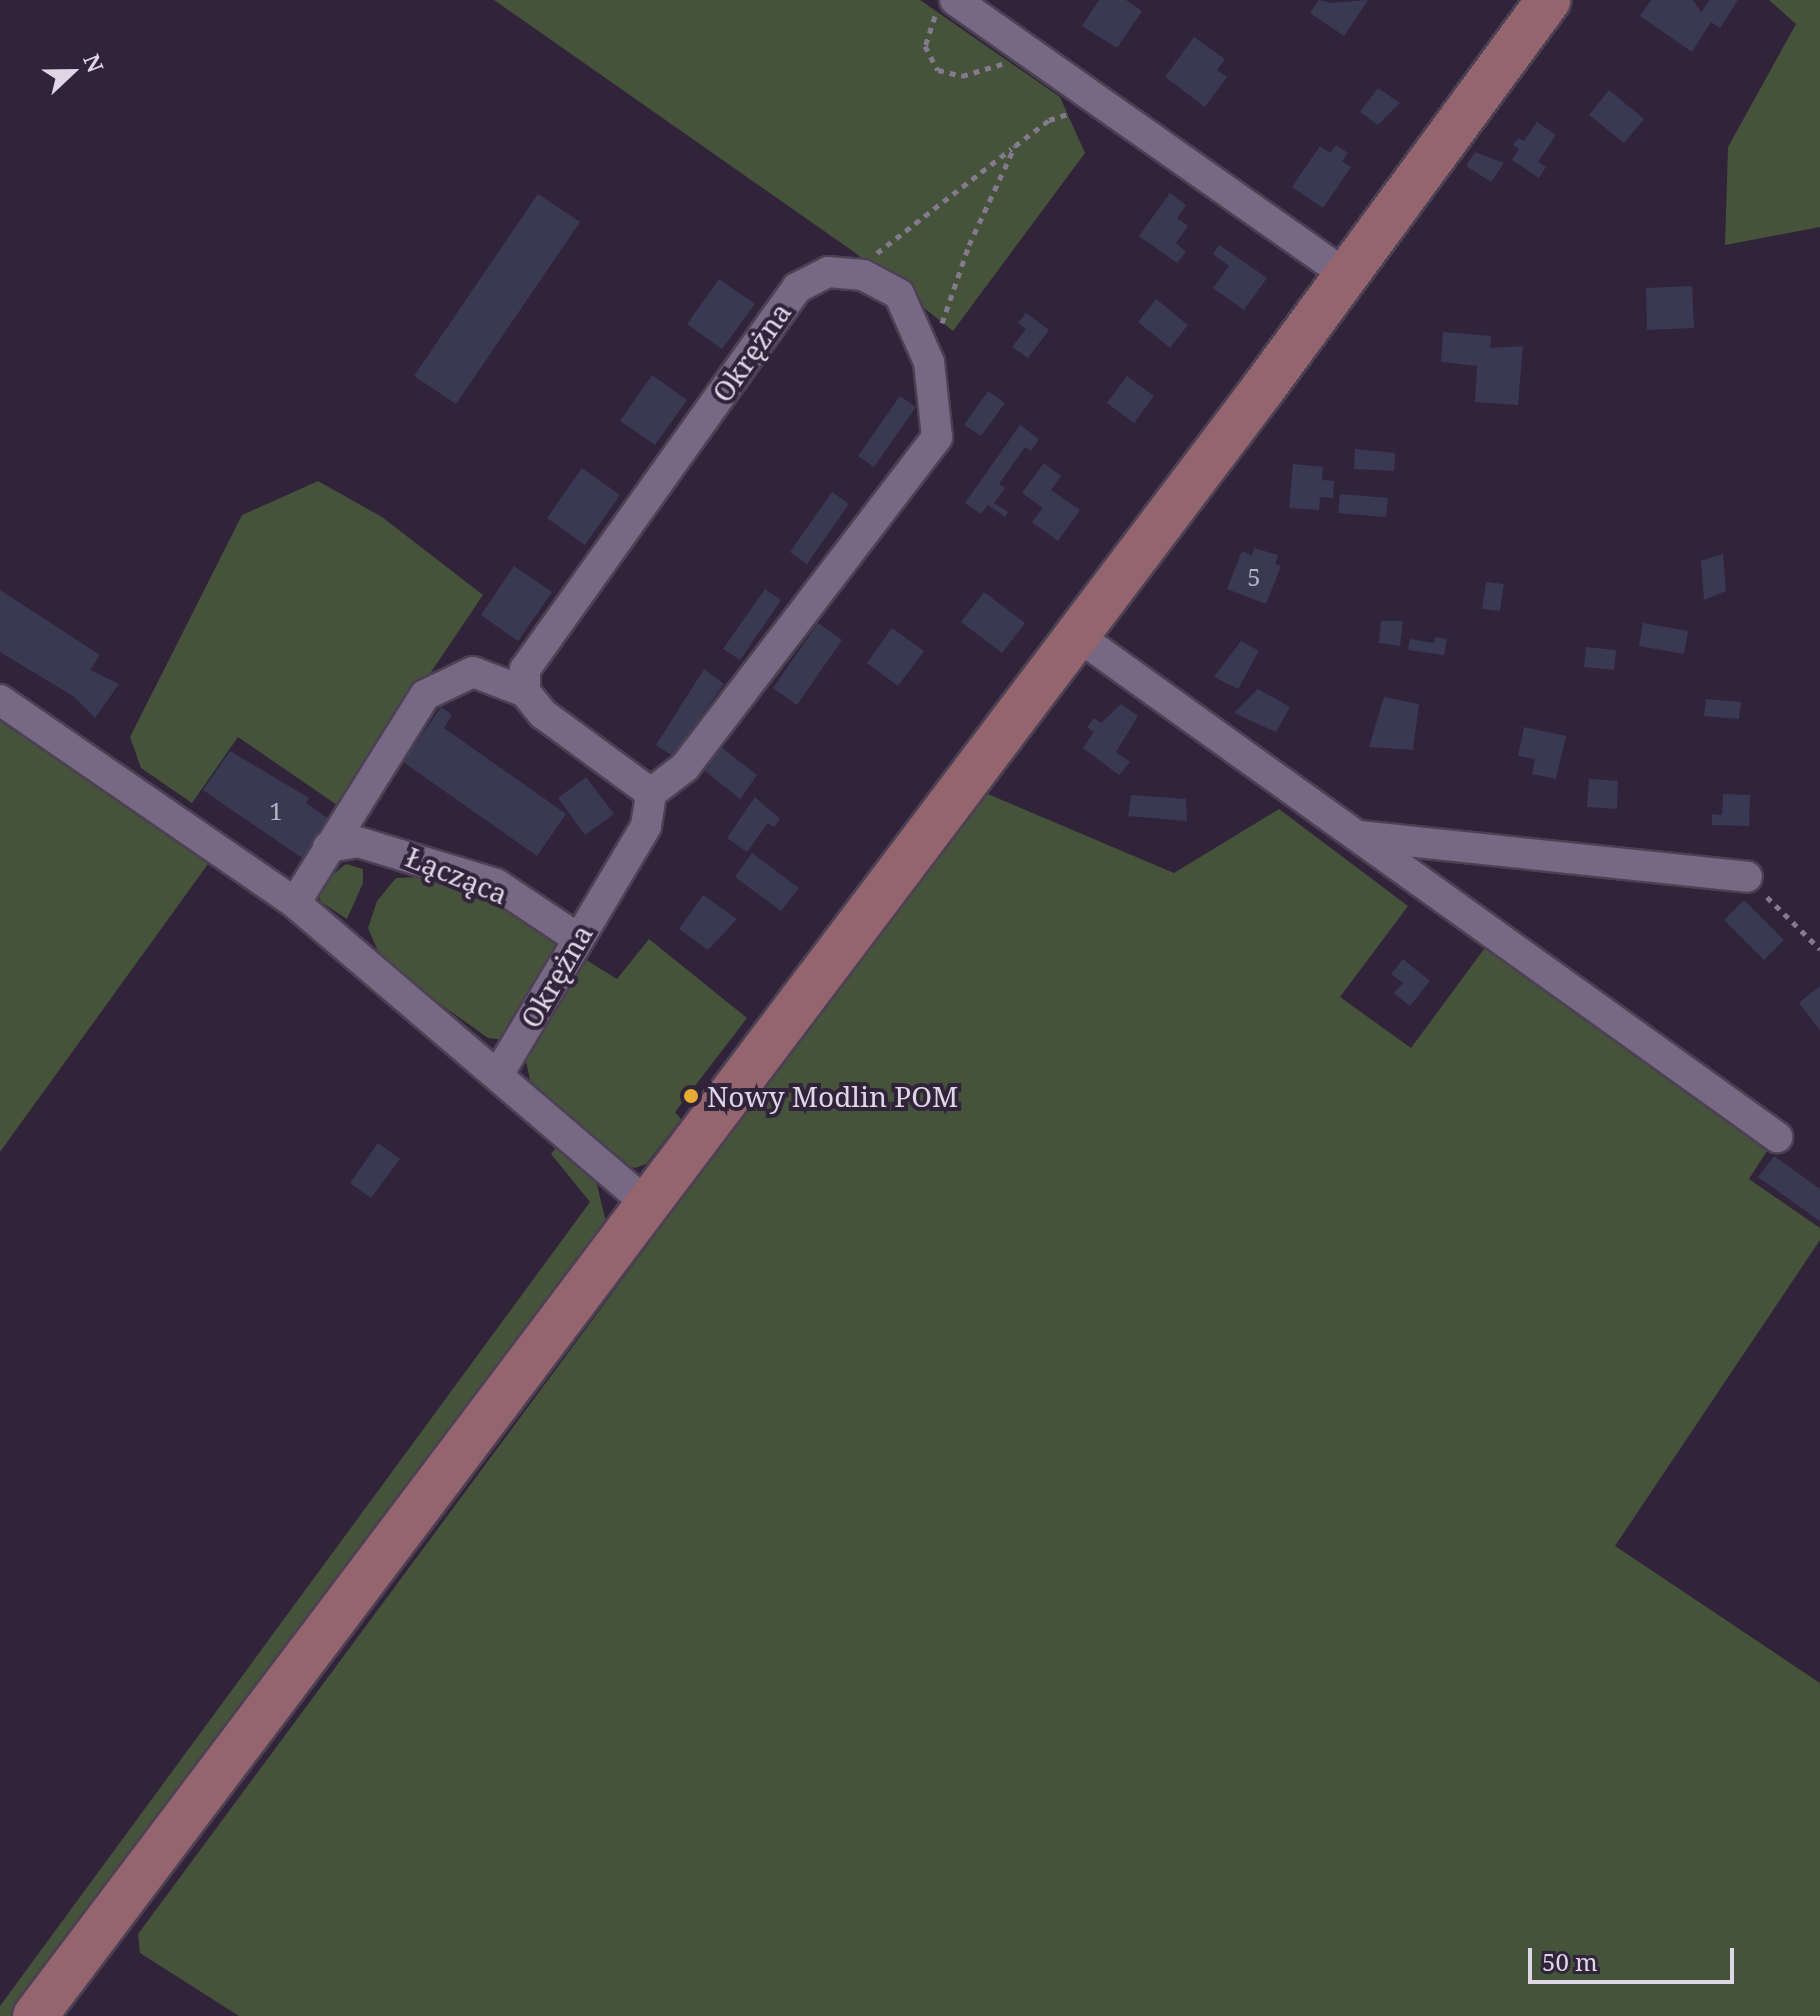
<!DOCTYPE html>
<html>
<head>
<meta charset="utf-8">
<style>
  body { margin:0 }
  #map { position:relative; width:1820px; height:2016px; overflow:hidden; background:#31233a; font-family:"Noto Serif",serif }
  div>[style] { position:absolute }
  .green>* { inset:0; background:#445339 }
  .building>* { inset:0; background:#3a3953 }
  .path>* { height:5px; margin-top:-2.5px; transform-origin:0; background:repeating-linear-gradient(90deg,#84798d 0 6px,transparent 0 12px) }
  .roads { filter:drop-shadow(2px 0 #4c4153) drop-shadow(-2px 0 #4c4153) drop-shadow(0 2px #4c4153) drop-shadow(0 -2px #4c4153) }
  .street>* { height:30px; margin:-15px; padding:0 15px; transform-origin:15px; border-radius:15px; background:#776883 }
  .secondary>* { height:44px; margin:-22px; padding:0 22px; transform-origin:22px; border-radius:22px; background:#94656f }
  .dots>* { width:22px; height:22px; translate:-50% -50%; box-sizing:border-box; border:4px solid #31233a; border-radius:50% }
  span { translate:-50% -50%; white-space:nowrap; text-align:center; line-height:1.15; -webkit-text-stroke:8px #31233a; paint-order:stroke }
  .number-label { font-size:24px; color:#b6b0c1 }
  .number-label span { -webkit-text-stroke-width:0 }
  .street-label { font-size:28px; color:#dfd7e6 }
  .poi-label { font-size:28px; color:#dfd7e6 }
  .left { translate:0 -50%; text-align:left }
  .north { position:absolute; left:32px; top:32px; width:80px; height:80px; -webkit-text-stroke:6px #31233a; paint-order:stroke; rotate:68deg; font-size:22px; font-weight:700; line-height:32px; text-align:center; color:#dfd7e6 }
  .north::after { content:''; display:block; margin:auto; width:28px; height:36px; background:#dfd7e6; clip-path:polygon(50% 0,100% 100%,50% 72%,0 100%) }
  .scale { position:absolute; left:1528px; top:1948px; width:206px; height:36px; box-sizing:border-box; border:4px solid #dfd7e6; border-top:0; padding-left:10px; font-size:24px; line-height:28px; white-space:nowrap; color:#dfd7e6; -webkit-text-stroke:6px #31233a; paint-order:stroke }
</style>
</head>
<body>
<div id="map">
  <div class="green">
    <div style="clip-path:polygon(494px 0,920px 0,1060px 97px,1085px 153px,953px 331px,854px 252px)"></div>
    <div style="clip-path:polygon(1769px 0,1820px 0,1820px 227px,1725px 245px,1728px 147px,1796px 24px)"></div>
    <div style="clip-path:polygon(318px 481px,382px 517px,483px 595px,340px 807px,238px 737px,192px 803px,141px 768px,130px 737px,242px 515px)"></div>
    <div style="clip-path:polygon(0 719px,208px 864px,0 1152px)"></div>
    <div style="clip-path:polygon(983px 792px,1174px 873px,1279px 809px,1408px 906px,1340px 997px,1411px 1048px,1487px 945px,1769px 1148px,1749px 1179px,1820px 1228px,1820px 1240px,1615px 1546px,1820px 1683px,1820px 2016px,239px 2016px,140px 1953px,138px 1934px)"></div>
    <div style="clip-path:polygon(346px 864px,363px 869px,363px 883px,347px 919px,321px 902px,316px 888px)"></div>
    <div style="clip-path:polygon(421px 877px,495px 899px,556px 940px,559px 951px,505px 1040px,488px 1038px,383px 963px,368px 928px,377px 901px,396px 878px)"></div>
    <div style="clip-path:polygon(649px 939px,747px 1018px,675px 1112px,681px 1119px,646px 1164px,635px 1168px,619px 1163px,530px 1080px,524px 1052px,580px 956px,617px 979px)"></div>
    <div style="clip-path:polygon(560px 1142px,596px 1181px,607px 1226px,14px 2016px,0 2016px,0 2006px,590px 1202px,551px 1154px)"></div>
  </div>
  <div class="building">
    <div style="clip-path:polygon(1099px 0,1126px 0,1142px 11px,1117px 48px,1082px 26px)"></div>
    <div style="clip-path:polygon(1319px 0,1331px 3px,1368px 0,1344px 36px,1310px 13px)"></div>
    <div style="clip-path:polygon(1651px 0,1693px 0,1701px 12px,1710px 0,1738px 0,1720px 28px,1711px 22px,1692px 52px,1640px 16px)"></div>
    <div style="clip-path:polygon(1194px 37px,1225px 59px,1217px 70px,1227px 77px,1205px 107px,1165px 77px)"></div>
    <div style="clip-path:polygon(1378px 88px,1400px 103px,1378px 125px,1360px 112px)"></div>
    <div style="clip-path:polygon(1609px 90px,1644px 119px,1624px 143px,1589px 115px)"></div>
    <div style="clip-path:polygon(1537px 122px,1556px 135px,1538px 162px,1546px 167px,1539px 178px,1512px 160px,1519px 149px,1513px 145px,1518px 138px,1524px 141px)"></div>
    <div style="clip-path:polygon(1336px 145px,1348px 153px,1342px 161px,1351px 167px,1323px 208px,1292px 187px,1320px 146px,1330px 153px)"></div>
    <div style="clip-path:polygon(1475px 152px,1504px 163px,1491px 182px,1466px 166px)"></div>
    <div style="clip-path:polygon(1170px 193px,1186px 205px,1177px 218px,1188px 226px,1176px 243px,1186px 252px,1177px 263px,1139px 236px)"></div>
    <div style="clip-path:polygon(538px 194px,580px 222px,456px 404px,414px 376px)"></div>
    <div style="clip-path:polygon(1219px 245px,1267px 278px,1244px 310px,1213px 288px,1229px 266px,1213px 254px)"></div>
    <div style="clip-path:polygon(719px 279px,755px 304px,722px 349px,687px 324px)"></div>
    <div style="clip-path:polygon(1692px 286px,1694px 328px,1647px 330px,1646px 288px)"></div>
    <div style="clip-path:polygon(1156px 299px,1188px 325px,1170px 348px,1138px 322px)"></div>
    <div style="clip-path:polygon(1026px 313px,1049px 330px,1028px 358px,1012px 347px,1026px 329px,1018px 323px)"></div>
    <div style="clip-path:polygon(1443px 332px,1491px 336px,1490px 348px,1523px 346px,1518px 405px,1475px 402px,1477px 366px,1441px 362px)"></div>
    <div style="clip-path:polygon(652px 375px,687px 400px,655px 445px,620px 421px)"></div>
    <div style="clip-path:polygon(1127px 376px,1154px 396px,1134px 423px,1107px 403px)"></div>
    <div style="clip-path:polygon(988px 391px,1005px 403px,981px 436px,964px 425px)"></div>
    <div style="clip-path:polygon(900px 396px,916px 407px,874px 467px,858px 456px)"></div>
    <div style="clip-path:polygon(1020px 425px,1039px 439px,1031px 451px,1025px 447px,999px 484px,1005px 488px,994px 503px,1008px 512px,1005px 517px,988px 505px,981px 514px,965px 503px)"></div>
    <div style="clip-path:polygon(1355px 449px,1395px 453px,1394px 471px,1354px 469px)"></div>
    <div style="clip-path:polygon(1044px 463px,1061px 476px,1051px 490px,1080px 510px,1058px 541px,1032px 522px,1043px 508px,1022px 493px)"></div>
    <div style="clip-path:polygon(1293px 464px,1323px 467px,1322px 480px,1334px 481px,1333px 498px,1320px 497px,1319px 510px,1289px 508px)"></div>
    <div style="clip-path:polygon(582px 468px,620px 495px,585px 545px,547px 518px)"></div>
    <div style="clip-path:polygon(832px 492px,849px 504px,807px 564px,790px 552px)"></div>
    <div style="clip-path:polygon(1340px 494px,1388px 498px,1386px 517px,1338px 513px)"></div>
    <div style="clip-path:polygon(1254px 548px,1278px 555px,1275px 564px,1281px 566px,1266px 604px,1227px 589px,1242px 551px,1252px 555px)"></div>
    <div style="clip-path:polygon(1723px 554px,1726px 591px,1704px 600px,1701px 561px)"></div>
    <div style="clip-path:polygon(514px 566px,552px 592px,518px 641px,481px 615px)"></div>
    <div style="clip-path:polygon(1486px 582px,1504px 584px,1500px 611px,1482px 609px)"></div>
    <div style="clip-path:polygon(765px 589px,781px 600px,740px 660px,723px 649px)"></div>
    <div style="clip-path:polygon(0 590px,100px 655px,90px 670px,119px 684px,95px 718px,73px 696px,0 652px)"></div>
    <div style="clip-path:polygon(984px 592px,1025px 623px,1002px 653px,961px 622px)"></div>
    <div style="clip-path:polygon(1381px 621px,1403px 621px,1400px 646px,1379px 643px)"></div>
    <div style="clip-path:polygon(818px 623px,842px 640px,797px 705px,773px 688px)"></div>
    <div style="clip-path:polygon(1643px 623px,1688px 631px,1684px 654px,1639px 646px)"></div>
    <div style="clip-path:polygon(892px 628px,924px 651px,898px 686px,867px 663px)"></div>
    <div style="clip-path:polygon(1435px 637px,1447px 639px,1444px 655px,1408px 650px,1410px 639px,1434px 643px)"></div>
    <div style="clip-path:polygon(1241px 641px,1259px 651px,1238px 689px,1214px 677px)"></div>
    <div style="clip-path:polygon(1586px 647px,1616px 650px,1614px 670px,1584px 667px)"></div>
    <div style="clip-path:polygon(704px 669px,724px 684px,673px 756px,656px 745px)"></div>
    <div style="clip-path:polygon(1258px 689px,1290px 707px,1276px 732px,1234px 713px)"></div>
    <div style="clip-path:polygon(1384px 697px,1419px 704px,1413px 750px,1369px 747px)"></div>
    <div style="clip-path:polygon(1706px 699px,1741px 702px,1739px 719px,1704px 716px)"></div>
    <div style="clip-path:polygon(1121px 704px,1138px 716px,1116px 752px,1130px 762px,1119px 775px,1083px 748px,1094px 732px,1087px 727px,1094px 718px,1101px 723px)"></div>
    <div style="clip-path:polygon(441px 707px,452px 715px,444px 728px,566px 814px,537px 856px,403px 762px)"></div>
    <div style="clip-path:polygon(1524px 727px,1566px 736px,1556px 779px,1532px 774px,1535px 759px,1518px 756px)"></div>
    <div style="clip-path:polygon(721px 747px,757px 775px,740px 799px,705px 771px)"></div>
    <div style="clip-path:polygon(230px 751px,309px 798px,306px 803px,329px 819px,302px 858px,203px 790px)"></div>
    <div style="clip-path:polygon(586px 777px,614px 814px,585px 835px,558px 798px)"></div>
    <div style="clip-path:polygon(1589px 779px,1618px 781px,1617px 809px,1587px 807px)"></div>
    <div style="clip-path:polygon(1723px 794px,1750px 795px,1749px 826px,1712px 825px,1712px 814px,1722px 815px)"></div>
    <div style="clip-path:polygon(1131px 795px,1186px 799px,1187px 821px,1128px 816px)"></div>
    <div style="clip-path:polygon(755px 797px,780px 819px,774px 827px,768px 823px,747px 852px,727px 838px)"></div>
    <div style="clip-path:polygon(752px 853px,799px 888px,781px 911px,735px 877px)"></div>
    <div style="clip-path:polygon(703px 895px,737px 919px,708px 950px,679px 929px)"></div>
    <div style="clip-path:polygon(1744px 900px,1784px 940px,1764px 960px,1724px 920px)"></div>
    <div style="clip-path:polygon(1403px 959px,1430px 981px,1410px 1006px,1394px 993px,1403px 983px,1391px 974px)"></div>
    <div style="clip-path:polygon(1820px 986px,1820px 1030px,1799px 1003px)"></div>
    <div style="clip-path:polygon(378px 1143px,400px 1159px,371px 1198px,350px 1183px)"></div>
    <div style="clip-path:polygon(1774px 1156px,1820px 1189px,1820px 1221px,1758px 1177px)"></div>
  </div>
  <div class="path">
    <div style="left:935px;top:16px;width:32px;rotate:108deg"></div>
    <div style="left:925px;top:46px;width:27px;rotate:62deg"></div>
    <div style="left:938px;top:70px;width:25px;rotate:14deg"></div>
    <div style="left:962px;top:76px;width:42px;rotate:-16.7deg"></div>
    <div style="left:877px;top:253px;width:170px;rotate:-37.8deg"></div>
    <div style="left:942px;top:323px;width:83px;rotate:-70.9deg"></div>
    <div style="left:969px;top:245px;width:109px;rotate:-65.1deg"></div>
    <div style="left:1015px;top:146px;width:43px;rotate:-37.4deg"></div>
    <div style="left:1049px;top:120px;width:20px;rotate:-18deg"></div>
    <div style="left:1767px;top:897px;width:74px;rotate:44.5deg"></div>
  </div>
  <div class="roads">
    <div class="street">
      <div style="left:955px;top:0;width:479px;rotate:35.1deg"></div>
      <div style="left:1075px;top:634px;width:864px;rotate:35.62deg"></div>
      <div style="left:0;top:700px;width:358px;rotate:34.5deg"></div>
      <div style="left:295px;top:903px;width:460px;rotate:40.5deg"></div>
      <div style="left:1359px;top:836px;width:390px;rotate:6deg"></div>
      <div style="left:328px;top:847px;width:30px;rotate:-9deg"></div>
      <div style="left:358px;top:842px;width:144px;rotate:16.9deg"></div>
      <div style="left:496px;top:884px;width:97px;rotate:33.7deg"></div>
      <div style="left:295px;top:903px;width:245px;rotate:-58deg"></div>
      <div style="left:425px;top:695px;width:53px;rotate:-25.6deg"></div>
      <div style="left:473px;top:672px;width:56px;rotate:21deg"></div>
      <div style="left:499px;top:1073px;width:287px;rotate:-59.2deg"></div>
      <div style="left:646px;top:826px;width:33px;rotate:-81deg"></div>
      <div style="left:651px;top:793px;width:43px;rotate:-37.4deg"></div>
      <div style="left:685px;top:767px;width:415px;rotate:-52.6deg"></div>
      <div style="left:937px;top:437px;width:75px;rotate:-96.1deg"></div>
      <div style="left:929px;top:362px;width:74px;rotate:-113.8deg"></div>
      <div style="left:899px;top:294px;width:41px;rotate:-152.2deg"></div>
      <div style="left:863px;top:275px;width:35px;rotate:-175deg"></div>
      <div style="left:828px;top:272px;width:35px;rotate:153deg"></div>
      <div style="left:797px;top:288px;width:468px;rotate:125.5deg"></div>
      <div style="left:525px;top:669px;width:23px;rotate:90deg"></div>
      <div style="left:525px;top:692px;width:28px;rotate:51deg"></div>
      <div style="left:543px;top:714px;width:134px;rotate:36.2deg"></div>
    </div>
    <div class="secondary">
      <div style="left:35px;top:2016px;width:2042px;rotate:-52.96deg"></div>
      <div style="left:1265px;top:386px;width:479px;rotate:-53.7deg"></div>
    </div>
  </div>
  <div class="dots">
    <div style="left:691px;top:1096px;background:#e6ac36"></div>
  </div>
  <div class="number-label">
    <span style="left:1254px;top:577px">5</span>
    <span style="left:276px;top:811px">1</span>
  </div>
  <div class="street-label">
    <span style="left:751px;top:352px;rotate:-55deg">Okrężna</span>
    <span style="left:457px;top:875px;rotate:22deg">Łącząca</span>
    <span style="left:556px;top:976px;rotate:-60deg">Okrężna</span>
  </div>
  <div class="poi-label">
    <span class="left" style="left:707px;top:1096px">Nowy Modlin POM</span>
  </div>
  <div class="north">N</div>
  <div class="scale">50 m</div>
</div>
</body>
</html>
